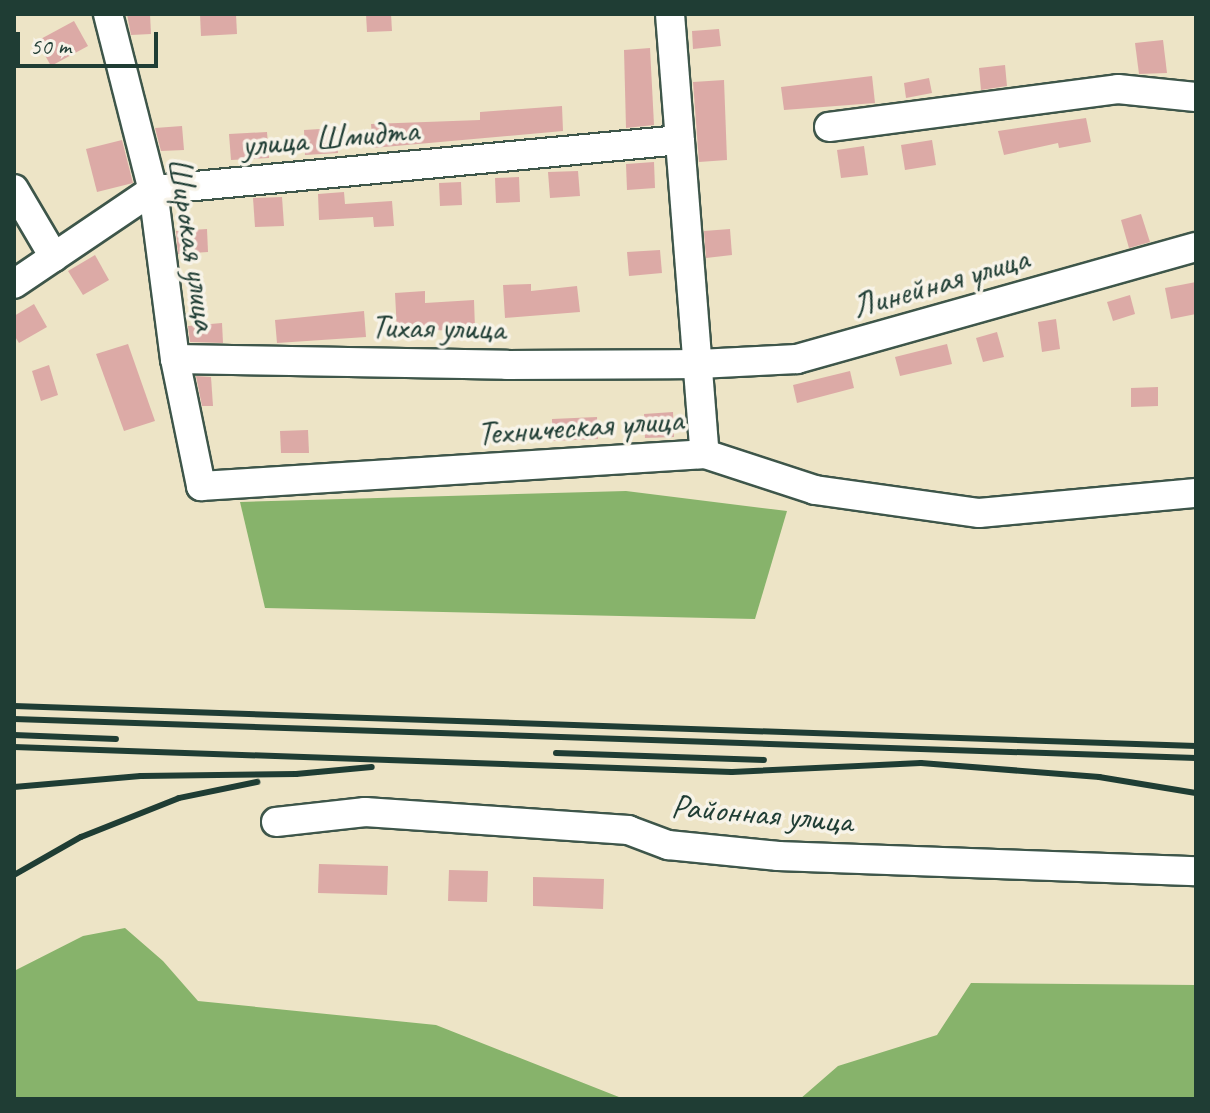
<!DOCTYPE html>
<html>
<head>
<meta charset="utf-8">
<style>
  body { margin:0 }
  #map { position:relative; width:1210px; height:1113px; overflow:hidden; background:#ede4c6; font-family:Caveat,sans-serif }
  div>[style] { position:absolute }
  .forest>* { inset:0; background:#87b36b }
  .building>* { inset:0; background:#dcaaa6 }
  .roads { filter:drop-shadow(2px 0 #3e564a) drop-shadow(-2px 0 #3e564a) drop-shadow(0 2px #3e564a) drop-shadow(0 -2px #3e564a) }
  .minor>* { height:28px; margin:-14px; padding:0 14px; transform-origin:14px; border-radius:14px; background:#fff }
  .rail>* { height:6px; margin:-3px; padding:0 3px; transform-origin:3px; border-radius:3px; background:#1f3d34 }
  span { translate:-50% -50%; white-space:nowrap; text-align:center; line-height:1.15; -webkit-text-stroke:7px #f7f3e8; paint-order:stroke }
  .street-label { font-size:34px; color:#1f3d34 }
  .frame { position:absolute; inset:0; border:16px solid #1f3d34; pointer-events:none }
  .scale { position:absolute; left:16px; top:32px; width:142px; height:36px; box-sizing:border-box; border:4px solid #1f3d34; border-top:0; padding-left:10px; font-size:24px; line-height:28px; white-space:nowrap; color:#1f3d34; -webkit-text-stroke:6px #f7f3e8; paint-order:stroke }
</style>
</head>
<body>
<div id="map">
  <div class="forest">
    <div style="clip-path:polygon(626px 491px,787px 511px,755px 619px,265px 608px,240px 502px)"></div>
    <div style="clip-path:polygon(125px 928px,163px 961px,198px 1001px,436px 1025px,624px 1099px,14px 1099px,14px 971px,83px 936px)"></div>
    <div style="clip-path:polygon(971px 983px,1196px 985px,1196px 1099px,800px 1099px,838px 1066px,937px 1035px)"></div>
  </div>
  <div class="building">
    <div style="clip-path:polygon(127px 14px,150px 14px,151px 34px,131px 35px)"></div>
    <div style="clip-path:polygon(200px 14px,236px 14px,237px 34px,201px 36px)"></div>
    <div style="clip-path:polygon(366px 14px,391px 14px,392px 31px,367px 32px)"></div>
    <div style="clip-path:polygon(74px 21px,88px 46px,51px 66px,37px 41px)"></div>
    <div style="clip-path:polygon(719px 29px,721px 46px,693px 49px,692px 31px)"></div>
    <div style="clip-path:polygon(1163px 40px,1167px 73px,1139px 74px,1135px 43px)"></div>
    <div style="clip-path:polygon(650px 48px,654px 125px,626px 128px,624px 50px)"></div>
    <div style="clip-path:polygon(1005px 65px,1007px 86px,981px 90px,979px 68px)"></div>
    <div style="clip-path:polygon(872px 76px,875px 103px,784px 110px,781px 87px)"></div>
    <div style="clip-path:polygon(929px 78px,932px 93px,906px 98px,904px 83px)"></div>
    <div style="clip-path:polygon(724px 80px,727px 160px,699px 162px,693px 82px)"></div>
    <div style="clip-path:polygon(562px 106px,563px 131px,373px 148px,371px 124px,480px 120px,480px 112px)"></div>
    <div style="clip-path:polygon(1086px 118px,1091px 142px,1059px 148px,1058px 143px,1004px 155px,998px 131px)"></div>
    <div style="clip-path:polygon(182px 126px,184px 150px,161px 151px,155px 128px)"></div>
    <div style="clip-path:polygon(336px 128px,338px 153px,305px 155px,304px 130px)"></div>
    <div style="clip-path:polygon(267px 132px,269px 158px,231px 160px,229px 134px)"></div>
    <div style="clip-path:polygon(122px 140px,133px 183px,97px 192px,86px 149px)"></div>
    <div style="clip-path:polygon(932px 140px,936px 165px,905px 170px,901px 145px)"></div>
    <div style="clip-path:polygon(864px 146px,868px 175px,841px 178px,837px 150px)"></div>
    <div style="clip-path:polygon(654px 162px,655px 188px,627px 190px,626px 164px)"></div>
    <div style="clip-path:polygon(578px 171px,580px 196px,550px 198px,548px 172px)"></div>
    <div style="clip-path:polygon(519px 177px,520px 202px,496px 203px,495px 178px)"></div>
    <div style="clip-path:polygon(461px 182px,462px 205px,440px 206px,439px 183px)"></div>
    <div style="clip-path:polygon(344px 192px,345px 204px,392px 201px,394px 226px,374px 227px,373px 217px,319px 220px,318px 194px)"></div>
    <div style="clip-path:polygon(282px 197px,284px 226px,255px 227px,253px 198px)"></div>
    <div style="clip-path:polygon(1141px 214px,1150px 242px,1129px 248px,1121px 220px)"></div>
    <div style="clip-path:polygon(207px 229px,208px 252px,178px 254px,176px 231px)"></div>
    <div style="clip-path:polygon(730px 229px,732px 255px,706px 258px,704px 231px)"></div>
    <div style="clip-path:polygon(660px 250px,662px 273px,629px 276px,627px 252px)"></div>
    <div style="clip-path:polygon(95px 255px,109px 280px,83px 295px,68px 271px)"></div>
    <div style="clip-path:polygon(1196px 282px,1196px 314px,1171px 319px,1165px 288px)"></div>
    <div style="clip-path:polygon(531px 284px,531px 291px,577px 286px,580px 312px,505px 318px,503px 285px)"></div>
    <div style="clip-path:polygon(425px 291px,425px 303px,474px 300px,475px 329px,397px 332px,395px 293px)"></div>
    <div style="clip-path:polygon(1130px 295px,1135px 314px,1113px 321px,1107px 302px)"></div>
    <div style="clip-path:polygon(34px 304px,47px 327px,19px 343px,14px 335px,14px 316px)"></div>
    <div style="clip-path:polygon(364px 311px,366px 337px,277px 343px,275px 320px)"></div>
    <div style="clip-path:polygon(1056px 319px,1060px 349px,1042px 352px,1038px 322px)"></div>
    <div style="clip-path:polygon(222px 323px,223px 343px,190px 342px,188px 326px)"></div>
    <div style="clip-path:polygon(997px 332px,1004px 357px,983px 362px,976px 338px)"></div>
    <div style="clip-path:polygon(128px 344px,155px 421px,124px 431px,96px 354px)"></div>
    <div style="clip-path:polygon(947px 344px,952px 364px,900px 376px,895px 357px)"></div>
    <div style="clip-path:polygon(49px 365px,58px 395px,41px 401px,32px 371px)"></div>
    <div style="clip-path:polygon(850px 371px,854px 388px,797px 403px,793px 385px)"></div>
    <div style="clip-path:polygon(196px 376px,211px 377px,213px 406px,202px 406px)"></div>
    <div style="clip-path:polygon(1158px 387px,1158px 406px,1131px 407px,1131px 388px)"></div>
    <div style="clip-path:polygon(673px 412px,674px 437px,645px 438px,644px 414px)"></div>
    <div style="clip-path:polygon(597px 417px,598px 439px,552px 441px,552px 419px)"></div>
    <div style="clip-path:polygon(308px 430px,309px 453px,281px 453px,280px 431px)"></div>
    <div style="clip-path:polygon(319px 864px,388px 866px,387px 895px,318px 893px)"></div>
    <div style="clip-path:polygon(449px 870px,488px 871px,487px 902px,448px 901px)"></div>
    <div style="clip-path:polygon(533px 877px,604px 879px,603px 909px,533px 906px)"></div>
  </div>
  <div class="roads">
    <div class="minor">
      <div style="left:108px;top:14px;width:182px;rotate:75.7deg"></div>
      <div style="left:153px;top:190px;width:170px;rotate:82.6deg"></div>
      <div style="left:175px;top:359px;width:130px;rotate:78.4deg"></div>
      <div style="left:201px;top:486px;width:505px;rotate:-3.63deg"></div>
      <div style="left:705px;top:454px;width:116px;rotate:18.1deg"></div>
      <div style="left:815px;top:490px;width:166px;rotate:8deg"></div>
      <div style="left:979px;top:513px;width:218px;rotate:-5.3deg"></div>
      <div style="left:670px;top:14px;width:441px;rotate:85.5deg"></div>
      <div style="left:829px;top:127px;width:291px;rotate:-7.5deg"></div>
      <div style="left:1118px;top:89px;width:78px;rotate:5.9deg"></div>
      <div style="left:14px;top:189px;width:79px;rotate:59.5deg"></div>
      <div style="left:14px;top:284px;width:168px;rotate:-34.1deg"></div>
      <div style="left:153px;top:190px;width:529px;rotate:-5.42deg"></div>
      <div style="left:175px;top:359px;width:332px;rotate:1deg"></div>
      <div style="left:507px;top:365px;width:192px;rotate:-0.3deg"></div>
      <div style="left:699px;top:364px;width:98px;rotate:-2.9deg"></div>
      <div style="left:797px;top:359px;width:414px;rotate:-15.7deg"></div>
      <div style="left:276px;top:822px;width:90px;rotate:-6.4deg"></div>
      <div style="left:365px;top:812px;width:264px;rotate:3.9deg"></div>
      <div style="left:628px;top:830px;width:43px;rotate:20.6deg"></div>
      <div style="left:668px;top:845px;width:111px;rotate:5.7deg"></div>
      <div style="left:778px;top:856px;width:418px;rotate:2.1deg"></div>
    </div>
  </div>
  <div class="rail">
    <div style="left:14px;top:706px;width:1183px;rotate:1.94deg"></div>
    <div style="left:14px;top:719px;width:1183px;rotate:1.89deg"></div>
    <div style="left:14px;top:735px;width:102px;rotate:2.2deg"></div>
    <div style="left:14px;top:747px;width:718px;rotate:1.99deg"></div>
    <div style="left:732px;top:772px;width:189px;rotate:-2.7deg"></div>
    <div style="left:921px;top:763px;width:179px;rotate:4.5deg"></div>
    <div style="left:1099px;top:777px;width:98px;rotate:9.4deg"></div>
    <div style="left:556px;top:753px;width:208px;rotate:1.9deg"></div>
    <div style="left:14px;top:787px;width:127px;rotate:-5deg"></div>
    <div style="left:141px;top:776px;width:155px;rotate:-0.7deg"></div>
    <div style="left:296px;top:774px;width:76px;rotate:-5.3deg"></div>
    <div style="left:14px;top:875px;width:77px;rotate:-29.6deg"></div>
    <div style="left:81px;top:837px;width:105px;rotate:-21.7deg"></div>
    <div style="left:179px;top:798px;width:80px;rotate:-11.6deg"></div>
  </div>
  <div class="street-label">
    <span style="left:330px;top:137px;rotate:-5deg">улица Шмидта</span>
    <span style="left:193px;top:244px;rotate:81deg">Широкая улица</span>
    <span style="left:940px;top:282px;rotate:-16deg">Линейная улица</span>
    <span style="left:438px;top:327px;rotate:1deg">Тихая улица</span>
    <span style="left:580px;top:426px;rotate:-4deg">Техническая улица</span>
    <span style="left:762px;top:813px;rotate:5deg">Районная улица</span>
  </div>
  <div class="frame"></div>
  <div class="scale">50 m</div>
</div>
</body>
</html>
